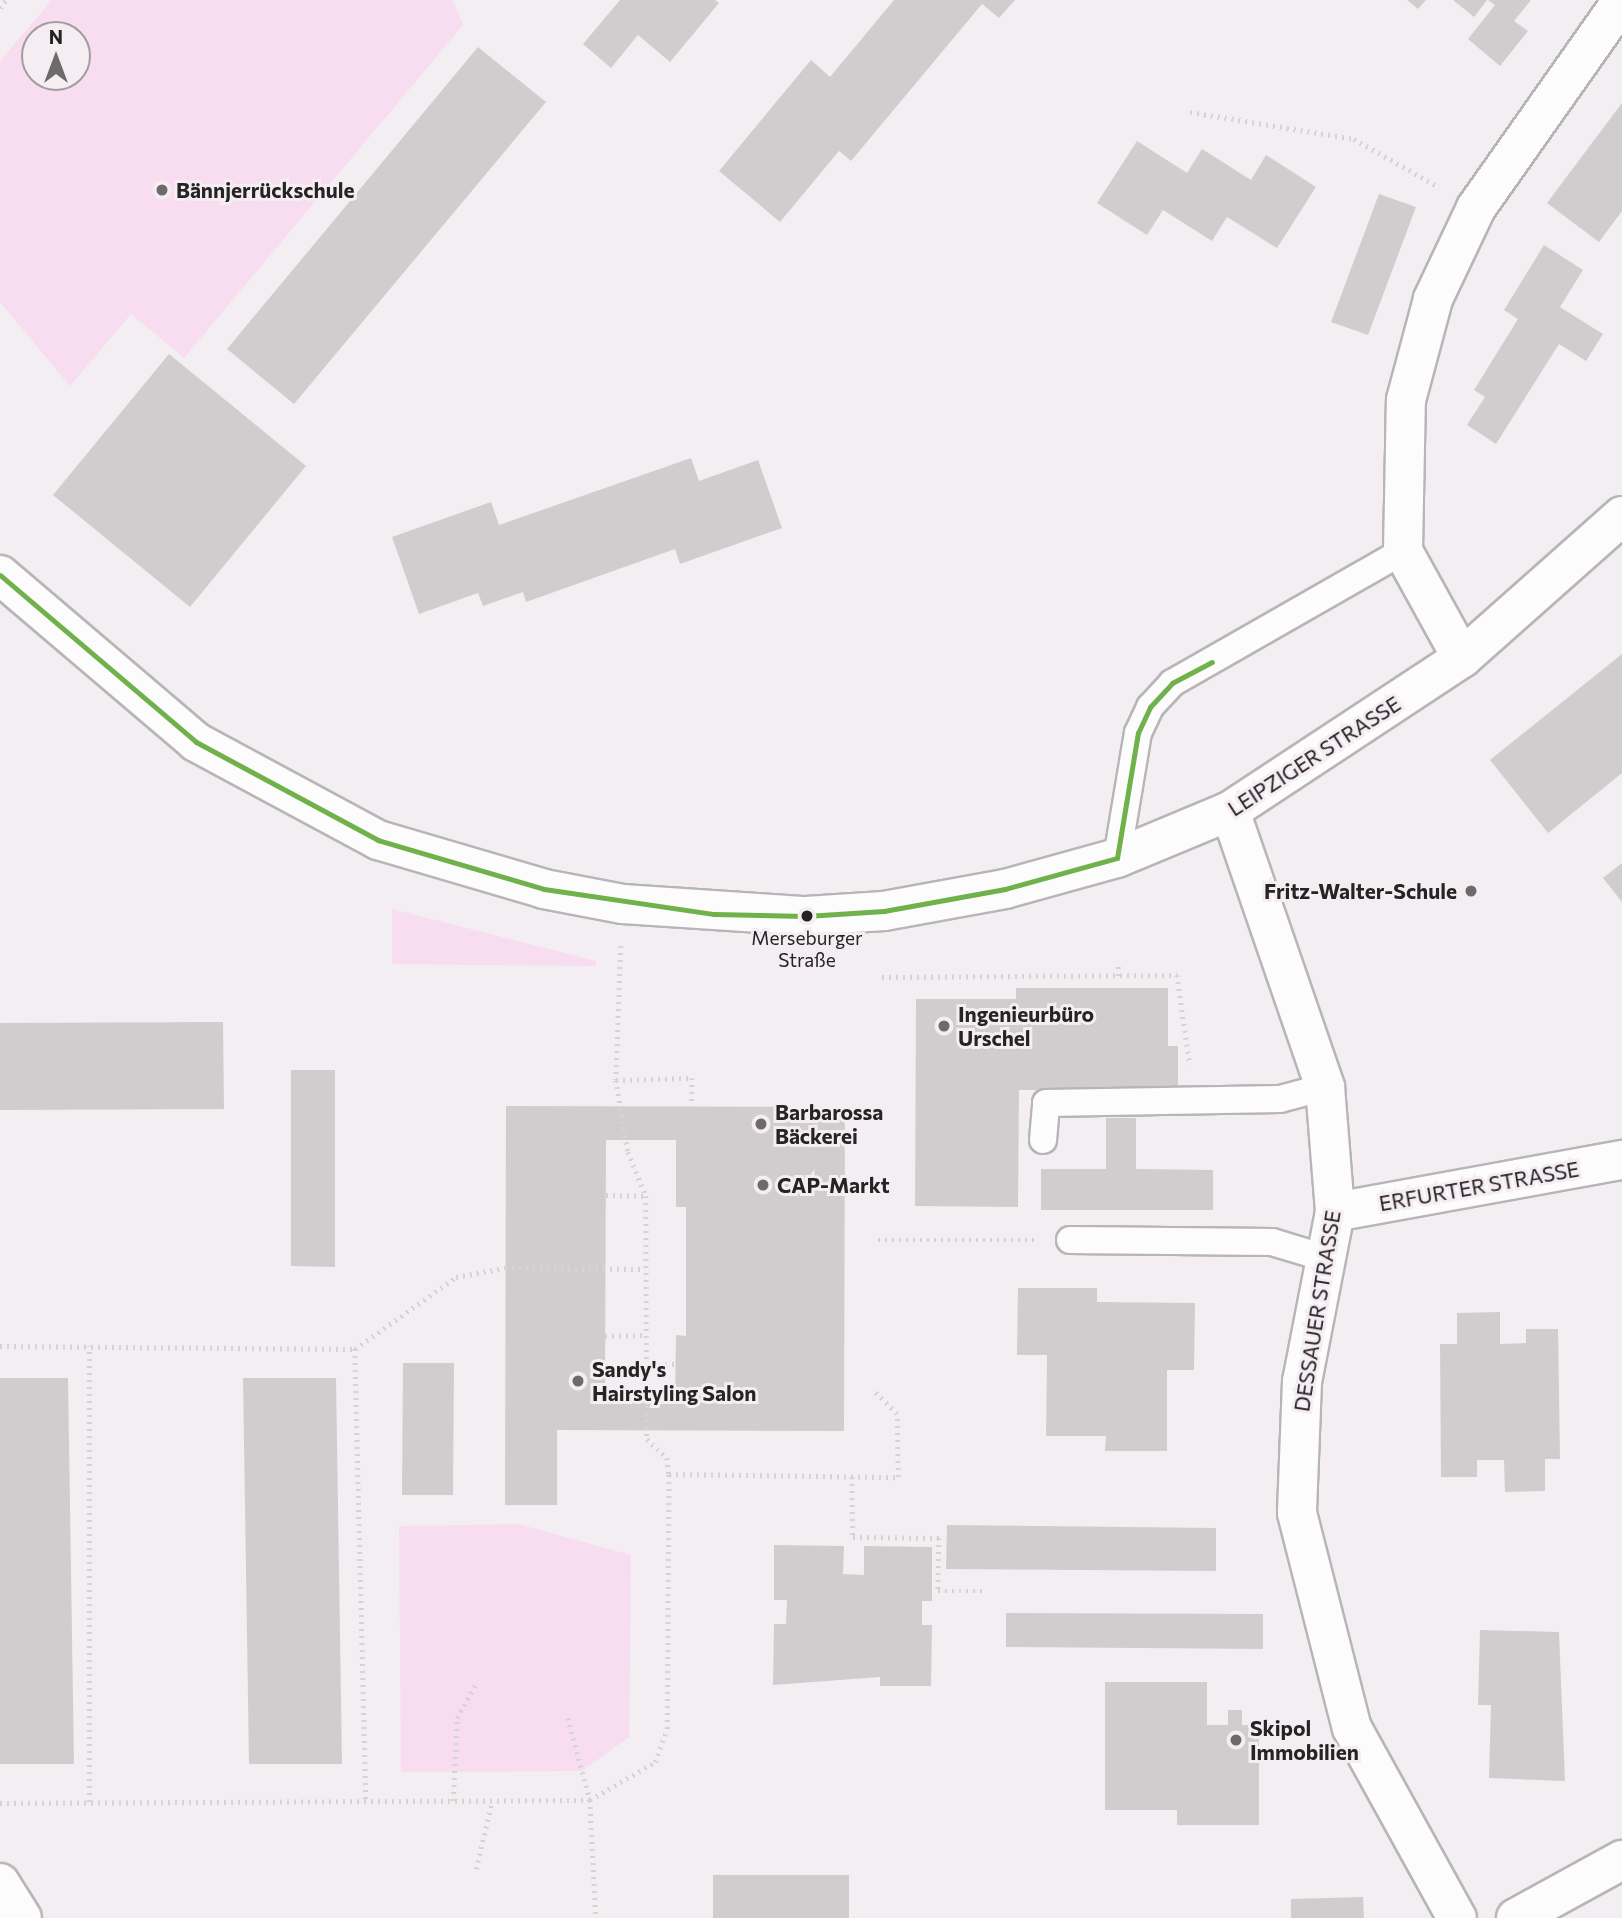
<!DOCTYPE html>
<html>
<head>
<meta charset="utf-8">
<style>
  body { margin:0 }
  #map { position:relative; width:1622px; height:1918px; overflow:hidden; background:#f3eef1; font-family:Commissioner,sans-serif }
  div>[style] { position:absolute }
  .green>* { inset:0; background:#f8dcf0 }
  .building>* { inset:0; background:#d1cdcf }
  .path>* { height:4.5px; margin-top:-2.25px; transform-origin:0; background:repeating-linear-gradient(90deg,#d4d4d4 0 2px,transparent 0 7px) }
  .roads { filter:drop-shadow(2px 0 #b8b5b7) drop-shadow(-2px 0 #b8b5b7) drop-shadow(0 2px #b8b5b7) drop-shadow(0 -2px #b8b5b7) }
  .service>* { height:26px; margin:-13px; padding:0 13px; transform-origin:13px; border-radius:13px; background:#fdfcfd }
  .minor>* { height:38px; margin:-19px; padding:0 19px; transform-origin:19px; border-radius:19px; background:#fdfcfd }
  .bus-1>* { height:5px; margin:-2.5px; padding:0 2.5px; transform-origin:2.5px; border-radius:2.5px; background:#70b14c }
  .dots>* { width:19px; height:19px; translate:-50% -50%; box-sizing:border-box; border:4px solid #f4edf2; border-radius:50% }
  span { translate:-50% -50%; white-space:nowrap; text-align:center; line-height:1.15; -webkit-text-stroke:6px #f4edf2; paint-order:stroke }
  .bus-label { font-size:19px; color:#262325 }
  .poi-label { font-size:21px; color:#262325; font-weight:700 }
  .left { translate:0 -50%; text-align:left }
  .right { translate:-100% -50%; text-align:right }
  .street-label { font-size:21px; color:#262325 }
  .north { position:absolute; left:21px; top:21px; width:70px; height:70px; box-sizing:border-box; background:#f4edf2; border:2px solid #a29ca0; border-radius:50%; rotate:0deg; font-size:19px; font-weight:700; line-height:28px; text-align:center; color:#262325 }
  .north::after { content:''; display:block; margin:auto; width:24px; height:32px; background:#6e6a6c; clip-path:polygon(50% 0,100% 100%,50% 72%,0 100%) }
</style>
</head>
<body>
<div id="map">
  <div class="green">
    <div style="clip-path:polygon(evenodd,52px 0,453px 0,463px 25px,184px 358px,131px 314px,70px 386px,0 302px,0 61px,52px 0,77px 35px,77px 77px,35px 77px,35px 35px,77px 35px)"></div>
    <div style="clip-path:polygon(392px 909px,596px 961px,596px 966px,392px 964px)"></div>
    <div style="clip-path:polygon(518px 1524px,631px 1555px,629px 1737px,582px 1771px,401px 1772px,399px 1526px)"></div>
  </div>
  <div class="building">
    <div style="clip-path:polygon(620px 0,715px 0,719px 3px,670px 62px,638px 35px,611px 68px,583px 44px)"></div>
    <div style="clip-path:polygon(894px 0,1015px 0,999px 18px,982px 4px,851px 161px,839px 151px,780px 222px,719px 171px,811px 60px,830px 77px)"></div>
    <div style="clip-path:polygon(1407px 0,1426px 0,1418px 9px)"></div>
    <div style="clip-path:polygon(1453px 0,1487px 0,1474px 17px)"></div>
    <div style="clip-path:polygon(1488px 0,1531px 0,1514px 21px,1528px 31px,1500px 66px,1468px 39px,1495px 5px)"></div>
    <div style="clip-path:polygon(478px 47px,546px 102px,294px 404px,227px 349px)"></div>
    <div style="clip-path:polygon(1622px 103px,1622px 211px,1599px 242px,1547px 203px)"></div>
    <div style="clip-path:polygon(1137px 141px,1187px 173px,1202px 149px,1251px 180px,1266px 155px,1316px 187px,1277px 248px,1227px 217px,1212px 241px,1163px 210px,1147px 235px,1097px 203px)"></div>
    <div style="clip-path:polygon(1379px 194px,1416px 207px,1368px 335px,1331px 322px)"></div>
    <div style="clip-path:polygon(1544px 245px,1583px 270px,1560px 307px,1603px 334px,1586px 361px,1559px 344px,1496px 444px,1467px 425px,1485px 397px,1474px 390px,1518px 319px,1504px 310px)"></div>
    <div style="clip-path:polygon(169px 354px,306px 466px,190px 607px,53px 495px)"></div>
    <div style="clip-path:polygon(691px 458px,699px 481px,758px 460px,782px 528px,680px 564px,675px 549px,526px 602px,523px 592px,483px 606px,478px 593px,419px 614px,392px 537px,491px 502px,499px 525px)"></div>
    <div style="clip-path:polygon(1622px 654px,1622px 773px,1548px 833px,1490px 760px)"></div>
    <div style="clip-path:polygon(1622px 863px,1622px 902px,1603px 878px)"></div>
    <div style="clip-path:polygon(1016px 988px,1168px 988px,1168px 1046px,1178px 1046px,1178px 1090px,1019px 1090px,1018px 1207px,915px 1206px,916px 999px,1016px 999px)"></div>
    <div style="clip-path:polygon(223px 1022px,224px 1109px,0 1110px,0 1023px)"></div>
    <div style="clip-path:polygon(291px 1070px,335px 1070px,335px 1267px,291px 1266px)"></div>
    <div style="clip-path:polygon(evenodd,506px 1106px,845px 1107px,844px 1431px,557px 1430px,557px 1505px,505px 1505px,506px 1106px,606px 1140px,676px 1140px,676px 1207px,686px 1207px,686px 1336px,676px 1335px,675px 1396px,605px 1396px,606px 1140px)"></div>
    <div style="clip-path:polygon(1106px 1118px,1136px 1118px,1136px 1169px,1213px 1170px,1213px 1210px,1041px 1210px,1041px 1169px,1106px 1169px)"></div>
    <div style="clip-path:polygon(1018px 1288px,1097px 1288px,1097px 1302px,1195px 1303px,1194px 1370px,1167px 1370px,1167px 1451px,1105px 1451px,1106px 1436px,1046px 1436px,1047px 1355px,1017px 1355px)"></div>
    <div style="clip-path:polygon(1500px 1312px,1500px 1344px,1526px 1343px,1526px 1329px,1558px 1329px,1560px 1459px,1545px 1459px,1545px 1491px,1505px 1492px,1504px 1460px,1477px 1460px,1477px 1477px,1441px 1477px,1440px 1344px,1457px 1344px,1457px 1313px)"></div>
    <div style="clip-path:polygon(403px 1363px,454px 1363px,453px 1495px,402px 1495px)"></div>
    <div style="clip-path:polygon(0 1378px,68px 1378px,74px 1764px,0 1764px)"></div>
    <div style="clip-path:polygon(243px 1378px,336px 1378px,342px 1764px,249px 1764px)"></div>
    <div style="clip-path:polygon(947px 1525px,1216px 1528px,1216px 1571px,946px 1569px)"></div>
    <div style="clip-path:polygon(774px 1545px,844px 1546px,843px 1574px,864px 1575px,864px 1546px,932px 1547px,932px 1601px,922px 1601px,922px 1625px,932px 1625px,931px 1686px,880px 1686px,880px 1677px,773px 1685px,774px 1624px,786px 1624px,787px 1600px,774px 1600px)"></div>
    <div style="clip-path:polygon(1006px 1613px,1263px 1614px,1263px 1649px,1006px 1647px)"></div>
    <div style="clip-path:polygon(1480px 1630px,1559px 1632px,1565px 1781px,1489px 1778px,1491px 1705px,1478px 1705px)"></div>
    <div style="clip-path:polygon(1105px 1682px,1207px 1682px,1207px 1725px,1228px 1725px,1228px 1710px,1242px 1710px,1242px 1725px,1259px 1725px,1259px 1825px,1177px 1825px,1177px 1810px,1105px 1810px)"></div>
    <div style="clip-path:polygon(713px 1875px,849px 1875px,849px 1918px,713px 1918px)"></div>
    <div style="clip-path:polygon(1363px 1897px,1364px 1918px,1291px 1918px,1291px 1899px)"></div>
  </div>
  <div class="path">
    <div style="left:0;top:8px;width:10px;rotate:-53deg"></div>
    <div style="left:1190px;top:112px;width:166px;rotate:9.3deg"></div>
    <div style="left:1354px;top:139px;width:98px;rotate:29.5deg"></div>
    <div style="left:621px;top:946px;width:134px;rotate:92.1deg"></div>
    <div style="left:616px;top:1080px;width:73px;rotate:80.5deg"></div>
    <div style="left:628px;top:1152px;width:48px;rotate:67.8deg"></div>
    <div style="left:646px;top:1196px;width:243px;rotate:89.8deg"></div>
    <div style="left:647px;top:1439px;width:28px;rotate:44deg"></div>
    <div style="left:667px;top:1458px;width:16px;rotate:83deg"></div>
    <div style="left:1118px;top:976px;width:12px;rotate:-90deg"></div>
    <div style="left:882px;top:977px;width:295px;rotate:-0.4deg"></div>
    <div style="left:1177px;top:975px;width:91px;rotate:81.8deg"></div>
    <div style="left:616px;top:1080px;width:76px;rotate:-1.5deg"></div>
    <div style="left:692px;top:1078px;width:29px;rotate:90deg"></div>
    <div style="left:606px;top:1195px;width:40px;rotate:1.4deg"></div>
    <div style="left:878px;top:1240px;width:156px"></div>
    <div style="left:605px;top:1336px;width:40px;rotate:-1.4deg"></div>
    <div style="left:0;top:1346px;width:355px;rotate:0.5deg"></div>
    <div style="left:355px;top:1349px;width:124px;rotate:-35.5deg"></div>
    <div style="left:456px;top:1277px;width:50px;rotate:-10.4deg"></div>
    <div style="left:505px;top:1268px;width:138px;rotate:0.4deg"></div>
    <div style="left:355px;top:1349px;width:452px;rotate:88.6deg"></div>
    <div style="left:644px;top:1366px;width:32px;rotate:-4deg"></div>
    <div style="left:852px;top:1477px;width:60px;rotate:89deg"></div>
    <div style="left:853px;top:1537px;width:86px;rotate:0.7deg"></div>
    <div style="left:939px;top:1538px;width:53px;rotate:91.1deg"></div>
    <div style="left:938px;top:1591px;width:48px"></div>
    <div style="left:568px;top:1718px;width:85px;rotate:75deg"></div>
    <div style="left:590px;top:1800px;width:118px;rotate:87.1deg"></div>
    <div style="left:453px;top:1801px;width:83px;rotate:-87.2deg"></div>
    <div style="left:457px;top:1718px;width:38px;rotate:-61deg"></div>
    <div style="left:89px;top:1802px;width:456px;rotate:-90deg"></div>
    <div style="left:0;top:1803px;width:590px;rotate:-0.29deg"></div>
    <div style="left:590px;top:1800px;width:75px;rotate:-30.3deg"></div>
    <div style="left:655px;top:1762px;width:35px;rotate:-70deg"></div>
    <div style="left:667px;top:1729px;width:255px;rotate:-89.6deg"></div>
    <div style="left:669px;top:1474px;width:229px;rotate:0.8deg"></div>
    <div style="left:898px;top:1477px;width:63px;rotate:-90.9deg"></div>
    <div style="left:897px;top:1414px;width:31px;rotate:-135deg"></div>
    <div style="left:476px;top:1869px;width:70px;rotate:-76.8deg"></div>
  </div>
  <div class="roads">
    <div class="service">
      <div style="left:1117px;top:858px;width:127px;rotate:-80.5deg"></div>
      <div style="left:1138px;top:733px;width:29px;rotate:-65deg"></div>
      <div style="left:1150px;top:707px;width:33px;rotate:-47deg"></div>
      <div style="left:1172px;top:683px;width:266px;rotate:-29.7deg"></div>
      <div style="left:1043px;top:1140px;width:37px;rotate:-85deg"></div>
      <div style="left:1046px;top:1103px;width:234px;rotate:-1deg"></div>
      <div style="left:1280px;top:1099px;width:47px;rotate:-14.9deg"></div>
      <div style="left:1070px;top:1240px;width:202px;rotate:0.6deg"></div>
      <div style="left:1272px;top:1242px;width:55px;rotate:16.8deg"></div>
    </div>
    <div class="minor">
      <div style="left:0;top:575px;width:257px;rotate:40.4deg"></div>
      <div style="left:196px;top:742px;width:207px;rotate:28.3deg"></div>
      <div style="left:378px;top:840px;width:173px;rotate:16.4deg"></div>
      <div style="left:544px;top:889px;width:80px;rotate:10.8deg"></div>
      <div style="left:623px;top:904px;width:183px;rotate:3.8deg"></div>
      <div style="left:806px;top:916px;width:78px;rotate:-3.7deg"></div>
      <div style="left:884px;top:911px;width:123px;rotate:-10.3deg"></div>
      <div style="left:1005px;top:889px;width:116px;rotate:-15.5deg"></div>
      <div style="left:1117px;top:858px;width:122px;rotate:-22.6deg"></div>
      <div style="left:1230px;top:811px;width:278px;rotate:-33.4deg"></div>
      <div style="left:1462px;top:658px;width:214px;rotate:-41.6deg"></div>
      <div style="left:1462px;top:658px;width:122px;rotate:-118.9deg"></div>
      <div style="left:1403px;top:551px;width:151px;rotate:-88.9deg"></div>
      <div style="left:1406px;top:400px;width:105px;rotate:-75deg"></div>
      <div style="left:1433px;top:299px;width:101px;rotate:-64.7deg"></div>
      <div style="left:1476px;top:208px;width:253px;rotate:-54.8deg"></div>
      <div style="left:1230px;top:811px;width:292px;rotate:71deg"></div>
      <div style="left:1325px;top:1087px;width:125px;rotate:85.4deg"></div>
      <div style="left:1335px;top:1212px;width:172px;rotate:101deg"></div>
      <div style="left:1302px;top:1381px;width:132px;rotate:92.2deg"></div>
      <div style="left:1297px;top:1513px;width:222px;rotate:75.7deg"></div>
      <div style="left:1352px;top:1728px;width:217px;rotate:61.1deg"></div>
      <div style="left:1335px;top:1212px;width:292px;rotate:-10.3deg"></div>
      <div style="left:0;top:1883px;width:41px;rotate:57.8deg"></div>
      <div style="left:1516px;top:1918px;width:121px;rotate:-28.7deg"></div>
    </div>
  </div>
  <div class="bus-1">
    <div style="left:0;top:575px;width:257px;rotate:40.4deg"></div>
    <div style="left:196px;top:742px;width:207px;rotate:28.3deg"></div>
    <div style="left:378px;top:840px;width:173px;rotate:16.4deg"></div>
    <div style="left:544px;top:889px;width:172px;rotate:8.4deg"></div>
    <div style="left:714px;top:914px;width:92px;rotate:1.2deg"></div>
    <div style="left:806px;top:916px;width:78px;rotate:-3.7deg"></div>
    <div style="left:884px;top:911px;width:123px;rotate:-10.3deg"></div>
    <div style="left:1005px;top:889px;width:116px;rotate:-15.5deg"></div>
    <div style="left:1117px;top:858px;width:127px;rotate:-80.5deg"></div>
    <div style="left:1138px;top:733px;width:29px;rotate:-65deg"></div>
    <div style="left:1150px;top:707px;width:33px;rotate:-47deg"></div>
    <div style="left:1172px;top:683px;width:45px;rotate:-27.7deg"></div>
  </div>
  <div class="dots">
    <div style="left:162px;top:190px;background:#6e6a6c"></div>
    <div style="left:1471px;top:891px;background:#6e6a6c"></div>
    <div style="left:807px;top:916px;background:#262325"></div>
    <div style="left:944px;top:1026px;background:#6e6a6c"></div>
    <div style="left:761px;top:1124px;background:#6e6a6c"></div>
    <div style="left:763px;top:1185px;background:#6e6a6c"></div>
    <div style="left:578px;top:1381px;background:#6e6a6c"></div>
    <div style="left:1236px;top:1740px;background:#6e6a6c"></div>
  </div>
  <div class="bus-label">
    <span style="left:807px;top:949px">Merseburger<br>Straße</span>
  </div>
  <div class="poi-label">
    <span class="left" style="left:176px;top:190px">Bännjerrückschule</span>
    <span class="right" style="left:1457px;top:891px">Fritz-Walter-Schule</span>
    <span class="left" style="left:958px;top:1026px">Ingenieurbüro<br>Urschel</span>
    <span class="left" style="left:775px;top:1124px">Barbarossa<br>Bäckerei</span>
    <span class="left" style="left:777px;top:1185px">CAP-Markt</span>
    <span class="left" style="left:592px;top:1381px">Sandy's<br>Hairstyling Salon</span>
    <span class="left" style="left:1250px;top:1740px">Skipol<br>Immobilien</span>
  </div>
  <div class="street-label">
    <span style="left:1314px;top:756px;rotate:-33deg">LEIPZIGER STRASSE</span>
    <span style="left:1479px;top:1186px;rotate:-10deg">ERFURTER STRASSE</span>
    <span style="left:1317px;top:1311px;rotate:-81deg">DESSAUER STRASSE</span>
  </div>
  <div class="north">N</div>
</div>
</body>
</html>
